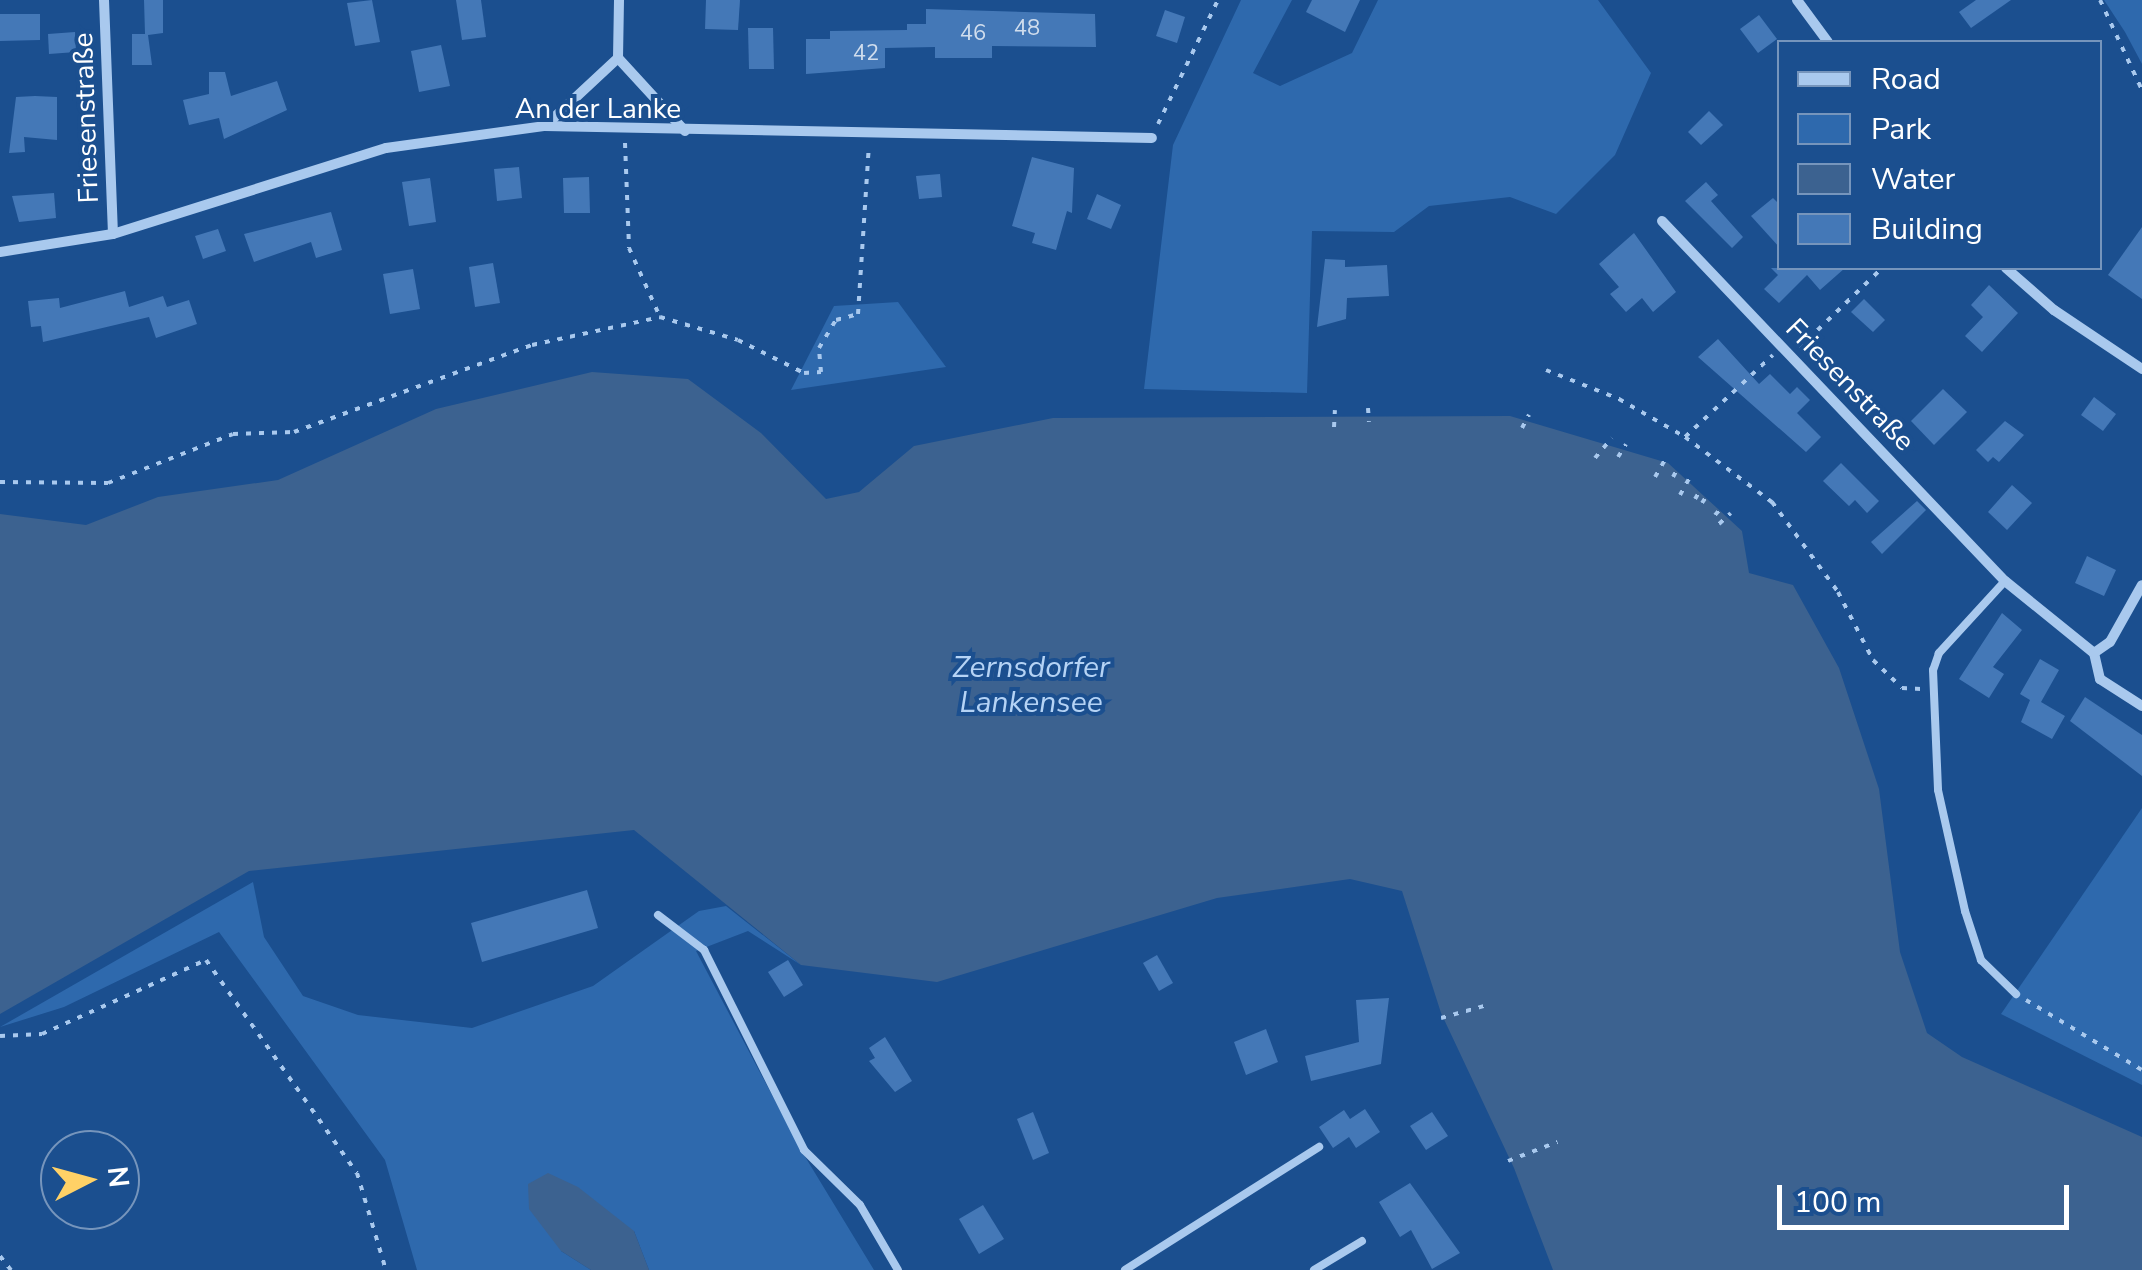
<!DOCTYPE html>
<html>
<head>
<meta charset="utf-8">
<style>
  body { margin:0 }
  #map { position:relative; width:2142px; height:1270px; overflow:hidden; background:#1b4f8f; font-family:"Nunito Sans",sans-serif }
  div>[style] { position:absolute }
  .green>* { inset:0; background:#2e69ad }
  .water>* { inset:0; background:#3c6290 }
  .building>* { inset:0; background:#4478b7 }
  .path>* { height:4px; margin-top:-2px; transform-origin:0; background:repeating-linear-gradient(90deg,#a9c9ee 0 5px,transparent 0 13px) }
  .lane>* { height:8px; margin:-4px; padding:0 4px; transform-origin:4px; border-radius:4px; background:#a9c9ee }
  .street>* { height:10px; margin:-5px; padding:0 5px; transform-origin:5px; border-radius:5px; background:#a9c9ee }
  span { translate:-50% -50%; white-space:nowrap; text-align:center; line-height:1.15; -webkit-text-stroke:8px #1b4f8f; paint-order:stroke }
  .number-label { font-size:22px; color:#d0dded }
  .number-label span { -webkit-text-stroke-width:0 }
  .street-label { font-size:28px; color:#fff }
  .water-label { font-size:30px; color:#b5d3f5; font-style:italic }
  .legend { position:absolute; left:1777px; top:40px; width:325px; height:230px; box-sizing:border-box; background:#1b4f8f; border:2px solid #7695bc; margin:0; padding:12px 18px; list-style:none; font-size:30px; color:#fff }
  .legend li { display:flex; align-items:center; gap:20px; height:50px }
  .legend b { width:50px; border:2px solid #7695bc }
  .north { position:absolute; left:40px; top:1130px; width:100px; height:100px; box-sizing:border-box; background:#1b4f8f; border:2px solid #7695bc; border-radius:50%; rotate:84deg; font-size:28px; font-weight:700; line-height:40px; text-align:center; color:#fff }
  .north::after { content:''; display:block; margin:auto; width:35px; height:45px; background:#ffd166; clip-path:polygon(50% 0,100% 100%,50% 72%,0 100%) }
  .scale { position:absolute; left:1777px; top:1185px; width:292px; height:45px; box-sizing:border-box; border:5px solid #fff; border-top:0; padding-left:12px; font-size:30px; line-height:35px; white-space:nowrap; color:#fff; -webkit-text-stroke:8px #1b4f8f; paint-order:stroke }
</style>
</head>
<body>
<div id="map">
  <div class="green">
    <div style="clip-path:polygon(1241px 0,1292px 0,1253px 73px,1280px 86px,1352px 53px,1378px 0,1598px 0,1651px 73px,1615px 155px,1556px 214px,1510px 197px,1429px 206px,1394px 232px,1312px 231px,1307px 393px,1144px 389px,1173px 145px)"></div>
    <div style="clip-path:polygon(2104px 0,2142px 0,2142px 64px,2125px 32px)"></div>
    <div style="clip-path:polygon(898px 302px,946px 367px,791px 390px,834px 306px)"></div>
    <div style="clip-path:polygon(2142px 808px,2142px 1085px,2001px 1014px)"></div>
    <div style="clip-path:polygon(253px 882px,264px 937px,303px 996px,358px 1015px,472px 1028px,593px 986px,699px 911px,726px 906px,801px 965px,748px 931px,696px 951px,801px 1150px,874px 1270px,649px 1270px,634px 1231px,561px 1251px,591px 1270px,417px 1270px,385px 1160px,219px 932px,64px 1007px,0 1027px)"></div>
  </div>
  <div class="water">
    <div style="clip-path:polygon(592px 372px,688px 379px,761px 433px,826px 499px,859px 492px,914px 446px,1053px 418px,1510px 416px,1668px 463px,1742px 531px,1749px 573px,1793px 585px,1839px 668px,1879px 789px,1900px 952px,1927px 1033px,1962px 1057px,2142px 1137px,2142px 1270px,1553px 1270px,1514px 1168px,1441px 1013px,1402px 891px,1350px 879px,1217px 898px,937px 982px,801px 965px,634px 830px,249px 871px,0 1014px,0 514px,86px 525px,158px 497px,278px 480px,436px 409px)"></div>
    <div style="clip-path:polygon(548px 1173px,578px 1187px,634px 1231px,649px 1270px,591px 1270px,561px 1251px,529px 1209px,528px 1184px)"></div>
  </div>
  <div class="building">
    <div style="clip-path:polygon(144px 0,163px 0,163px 33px,148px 35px,152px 65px,132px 65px,132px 34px,145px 34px)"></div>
    <div style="clip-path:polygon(372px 0,380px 42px,355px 46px,347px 3px)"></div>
    <div style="clip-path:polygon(456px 0,481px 0,486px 37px,462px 40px)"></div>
    <div style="clip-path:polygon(706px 0,740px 0,738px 30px,705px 29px)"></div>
    <div style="clip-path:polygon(1312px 0,1360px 0,1345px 32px,1306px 12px)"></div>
    <div style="clip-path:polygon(1976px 0,2011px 0,1971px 28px,1959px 12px)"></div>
    <div style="clip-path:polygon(926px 9px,1095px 14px,1096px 47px,992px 46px,992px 58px,935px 58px,935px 47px,885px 48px,885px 68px,806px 74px,806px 39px,830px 39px,830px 31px,907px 30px,907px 24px,926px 24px)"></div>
    <div style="clip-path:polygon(1165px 10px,1185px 17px,1177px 43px,1156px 36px)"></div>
    <div style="clip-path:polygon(0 14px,40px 14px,40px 40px,0 41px)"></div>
    <div style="clip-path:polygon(1759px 15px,1777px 39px,1758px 53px,1740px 29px)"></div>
    <div style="clip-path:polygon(748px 28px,773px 28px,774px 69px,749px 69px)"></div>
    <div style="clip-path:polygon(75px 32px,76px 52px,49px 54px,48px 34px)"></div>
    <div style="clip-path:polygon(441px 45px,450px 86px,419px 92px,411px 51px)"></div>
    <div style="clip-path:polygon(209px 72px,225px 72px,231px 96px,277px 81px,287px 110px,224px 139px,219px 118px,189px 125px,183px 100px,209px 94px)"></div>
    <div style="clip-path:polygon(35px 96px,57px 97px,57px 140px,24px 137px,25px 152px,9px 153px,16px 97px)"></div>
    <div style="clip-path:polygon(1709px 111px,1723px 125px,1701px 145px,1688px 132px)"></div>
    <div style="clip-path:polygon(1032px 157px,1074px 168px,1072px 213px,1067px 211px,1056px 250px,1032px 243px,1035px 233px,1012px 226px)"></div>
    <div style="clip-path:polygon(519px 167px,522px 198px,497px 201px,494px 169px)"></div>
    <div style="clip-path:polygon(940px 174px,942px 197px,919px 199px,916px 176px)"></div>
    <div style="clip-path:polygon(589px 177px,590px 213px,564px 213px,563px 178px)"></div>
    <div style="clip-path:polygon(430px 178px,436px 222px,409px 226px,402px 182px)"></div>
    <div style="clip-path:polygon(1706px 182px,1718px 195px,1711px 201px,1743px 237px,1732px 248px,1685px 201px)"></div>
    <div style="clip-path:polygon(54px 193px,56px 218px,19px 222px,12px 196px)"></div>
    <div style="clip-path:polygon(1097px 194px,1121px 205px,1111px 229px,1087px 219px)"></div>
    <div style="clip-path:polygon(1773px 198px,1780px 205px,1780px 248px,1751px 216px)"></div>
    <div style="clip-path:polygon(331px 212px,342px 250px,316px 258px,311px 242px,254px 262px,244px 234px)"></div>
    <div style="clip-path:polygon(2142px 227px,2142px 299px,2108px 275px)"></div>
    <div style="clip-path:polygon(218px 229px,226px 251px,203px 259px,195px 236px)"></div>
    <div style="clip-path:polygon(1634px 233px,1676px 292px,1653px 312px,1642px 298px,1626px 312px,1610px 294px,1619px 287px,1599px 264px)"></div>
    <div style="clip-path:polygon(1325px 259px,1345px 260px,1345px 267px,1387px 265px,1389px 296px,1347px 298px,1346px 319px,1317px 327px)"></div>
    <div style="clip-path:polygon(493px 263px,500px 303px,475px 307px,469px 267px)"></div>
    <div style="clip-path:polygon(1771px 268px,1845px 268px,1820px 290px,1807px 275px,1779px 303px,1764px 289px,1778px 275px)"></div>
    <div style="clip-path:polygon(413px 269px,420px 309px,390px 314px,383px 274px)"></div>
    <div style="clip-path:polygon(1989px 285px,2018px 313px,1982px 352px,1965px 336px,1983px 317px,1971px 305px)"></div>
    <div style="clip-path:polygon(125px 291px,129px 307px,163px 296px,167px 307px,189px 300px,197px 324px,156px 338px,149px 317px,43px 342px,41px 326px,31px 327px,28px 301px,59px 298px,60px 308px)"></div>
    <div style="clip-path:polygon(1864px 299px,1885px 320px,1873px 332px,1851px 312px)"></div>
    <div style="clip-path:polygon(1718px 339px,1759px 384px,1770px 374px,1790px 394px,1797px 387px,1810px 400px,1797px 413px,1821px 437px,1806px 452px,1698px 357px)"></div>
    <div style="clip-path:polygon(1943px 389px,1967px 412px,1934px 445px,1911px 421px)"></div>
    <div style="clip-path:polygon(2094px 397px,2116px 414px,2103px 431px,2081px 415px)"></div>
    <div style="clip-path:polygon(2005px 421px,2024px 435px,1999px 462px,1993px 457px,1988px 462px,1976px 450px)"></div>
    <div style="clip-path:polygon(1841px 463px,1879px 501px,1867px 513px,1855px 500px,1849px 506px,1823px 481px)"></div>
    <div style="clip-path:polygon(2012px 485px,2032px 503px,2007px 530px,1988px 512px)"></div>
    <div style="clip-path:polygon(1917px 501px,1926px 510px,1882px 554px,1871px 542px)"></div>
    <div style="clip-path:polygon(2087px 556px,2116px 570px,2104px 596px,2075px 583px)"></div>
    <div style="clip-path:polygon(2002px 613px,2022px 630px,1993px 667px,2004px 674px,1989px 698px,1959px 679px)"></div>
    <div style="clip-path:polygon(2040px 659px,2059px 670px,2041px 702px,2065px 716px,2052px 739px,2021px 722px,2030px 700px,2020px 694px)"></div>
    <div style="clip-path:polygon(2085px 697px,2142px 735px,2142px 776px,2070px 721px)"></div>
    <div style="clip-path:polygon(587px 890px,598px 928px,482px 962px,471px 923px)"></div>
    <div style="clip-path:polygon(1157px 955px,1173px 983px,1159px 991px,1143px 963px)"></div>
    <div style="clip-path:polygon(788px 960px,803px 985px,784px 997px,768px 972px)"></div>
    <div style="clip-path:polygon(1389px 998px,1381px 1064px,1311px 1081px,1305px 1056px,1359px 1042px,1356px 1000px)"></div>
    <div style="clip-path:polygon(1266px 1029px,1278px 1062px,1246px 1075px,1234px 1042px)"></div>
    <div style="clip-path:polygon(885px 1037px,912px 1081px,895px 1092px,869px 1061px,875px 1058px,869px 1048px)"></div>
    <div style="clip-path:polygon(1365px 1109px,1380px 1132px,1356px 1148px,1349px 1137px,1333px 1148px,1319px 1127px,1344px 1110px,1350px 1119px)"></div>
    <div style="clip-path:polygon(1033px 1112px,1049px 1153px,1033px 1160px,1017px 1119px)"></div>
    <div style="clip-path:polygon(1432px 1112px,1448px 1136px,1426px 1150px,1410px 1126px)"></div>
    <div style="clip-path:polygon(1410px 1183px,1460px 1253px,1432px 1269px,1411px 1230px,1400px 1237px,1379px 1202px)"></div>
    <div style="clip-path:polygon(983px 1205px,1004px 1239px,979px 1254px,959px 1219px)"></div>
  </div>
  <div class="path">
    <div style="left:2100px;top:0;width:99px;rotate:65deg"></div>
    <div style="left:1158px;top:124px;width:138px;rotate:-64.2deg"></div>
    <div style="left:625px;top:143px;width:105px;rotate:87.8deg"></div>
    <div style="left:629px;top:248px;width:76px;rotate:65.8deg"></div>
    <div style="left:1799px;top:348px;width:115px;rotate:-43.9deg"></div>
    <div style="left:1546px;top:370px;width:79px;rotate:21.7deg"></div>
    <div style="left:1619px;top:399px;width:76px;rotate:29.9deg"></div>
    <div style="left:1685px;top:437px;width:109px;rotate:36.8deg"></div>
    <div style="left:1772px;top:502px;width:112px;rotate:53.7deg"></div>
    <div style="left:1838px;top:592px;width:76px;rotate:62.8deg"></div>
    <div style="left:1873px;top:660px;width:40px;rotate:44deg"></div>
    <div style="left:1902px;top:688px;width:19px;rotate:3deg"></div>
    <div style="left:1368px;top:408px;width:14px;rotate:86deg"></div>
    <div style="left:1334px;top:427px;width:17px;rotate:-87deg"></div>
    <div style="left:1522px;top:428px;width:15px;rotate:-62deg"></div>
    <div style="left:1685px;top:437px;width:120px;rotate:-43deg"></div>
    <div style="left:1618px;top:457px;width:15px;rotate:-58deg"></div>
    <div style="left:1595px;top:458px;width:26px;rotate:-50deg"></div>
    <div style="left:1655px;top:477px;width:20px;rotate:-60deg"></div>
    <div style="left:1673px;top:477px;width:10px;rotate:-61deg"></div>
    <div style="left:0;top:482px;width:108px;rotate:0.5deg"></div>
    <div style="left:108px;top:483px;width:134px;rotate:-21.4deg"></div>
    <div style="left:233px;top:434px;width:61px;rotate:-1.9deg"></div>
    <div style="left:294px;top:432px;width:253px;rotate:-20.1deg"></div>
    <div style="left:532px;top:345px;width:131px;rotate:-12.3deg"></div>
    <div style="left:660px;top:317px;width:81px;rotate:16.4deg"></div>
    <div style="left:738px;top:340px;width:74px;rotate:26.6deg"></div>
    <div style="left:804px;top:373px;width:17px;rotate:-3deg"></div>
    <div style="left:821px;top:372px;width:24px;rotate:-95deg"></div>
    <div style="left:819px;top:348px;width:33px;rotate:-59deg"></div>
    <div style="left:836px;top:320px;width:23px;rotate:-15deg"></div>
    <div style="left:858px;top:314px;width:169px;rotate:-86.3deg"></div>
    <div style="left:1680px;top:495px;width:23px;rotate:-61deg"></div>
    <div style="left:1695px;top:499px;width:12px;rotate:-59deg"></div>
    <div style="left:1702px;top:503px;width:11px;rotate:-56deg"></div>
    <div style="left:1715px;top:515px;width:12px;rotate:-48deg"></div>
    <div style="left:1719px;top:524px;width:16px;rotate:-43deg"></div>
    <div style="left:2026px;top:1000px;width:135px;rotate:31.1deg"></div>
    <div style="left:1441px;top:1018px;width:45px;rotate:-15.6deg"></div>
    <div style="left:0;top:1036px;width:42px;rotate:-2.7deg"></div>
    <div style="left:42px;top:1034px;width:180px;rotate:-24.3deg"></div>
    <div style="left:206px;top:960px;width:261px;rotate:54.7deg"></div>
    <div style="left:357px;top:1173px;width:101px;rotate:73.4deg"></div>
    <div style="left:1508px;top:1161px;width:53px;rotate:-21.2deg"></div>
    <div style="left:0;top:1256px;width:18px;rotate:52deg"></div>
  </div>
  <div class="lane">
    <div style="left:2005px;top:581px;width:98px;rotate:132.5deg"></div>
    <div style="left:1939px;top:653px;width:18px;rotate:109deg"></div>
    <div style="left:1933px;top:670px;width:120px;rotate:87.6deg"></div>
    <div style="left:1938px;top:790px;width:124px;rotate:77.4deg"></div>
    <div style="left:1965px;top:911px;width:52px;rotate:71.9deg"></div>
    <div style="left:1981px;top:960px;width:49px;rotate:44.2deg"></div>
    <div style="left:658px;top:915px;width:58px;rotate:37.3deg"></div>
    <div style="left:704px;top:950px;width:224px;rotate:63.4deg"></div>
    <div style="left:804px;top:1150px;width:78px;rotate:44.5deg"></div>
    <div style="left:860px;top:1205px;width:75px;rotate:59.7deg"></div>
    <div style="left:1125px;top:1270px;width:230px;rotate:-32.4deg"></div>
    <div style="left:1314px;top:1270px;width:56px;rotate:-31.1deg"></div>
  </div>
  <div class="street">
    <div style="left:104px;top:0;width:234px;rotate:87.8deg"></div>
    <div style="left:1797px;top:0;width:52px;rotate:53.6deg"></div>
    <div style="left:618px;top:58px;width:99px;rotate:47.5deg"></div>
    <div style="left:545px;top:126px;width:100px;rotate:-43deg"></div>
    <div style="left:618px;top:58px;width:58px;rotate:-89deg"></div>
    <div style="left:1662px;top:221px;width:497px;rotate:46.4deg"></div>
    <div style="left:2005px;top:581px;width:114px;rotate:39deg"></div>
    <div style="left:2094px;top:653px;width:27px;rotate:77deg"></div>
    <div style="left:2100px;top:679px;width:50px;rotate:32.7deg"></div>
    <div style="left:0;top:252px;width:114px;rotate:-9.1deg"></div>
    <div style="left:113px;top:234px;width:286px;rotate:-17.5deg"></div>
    <div style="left:386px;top:148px;width:161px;rotate:-7.9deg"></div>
    <div style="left:545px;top:126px;width:607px;rotate:1.13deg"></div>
    <div style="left:2006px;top:268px;width:64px;rotate:41.2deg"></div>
    <div style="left:2054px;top:310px;width:106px;rotate:33.8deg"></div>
    <div style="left:2094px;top:653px;width:19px;rotate:-35deg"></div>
    <div style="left:2110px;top:642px;width:65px;rotate:-60.7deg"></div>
  </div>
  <div class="number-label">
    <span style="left:1027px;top:29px">48</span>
    <span style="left:973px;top:34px">46</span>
    <span style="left:866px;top:54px">42</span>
  </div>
  <div class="street-label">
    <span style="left:598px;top:109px">An der Lanke</span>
    <span style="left:86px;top:118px;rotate:-92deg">Friesenstraße</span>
    <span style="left:1850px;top:385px;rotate:46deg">Friesenstraße</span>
  </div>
  <div class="water-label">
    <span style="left:1031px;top:685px">Zernsdorfer<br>Lankensee</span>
  </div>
  <ul class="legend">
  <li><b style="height:12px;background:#a9c9ee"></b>Road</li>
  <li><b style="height:28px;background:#2e69ad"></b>Park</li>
  <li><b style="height:28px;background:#3c6290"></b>Water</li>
  <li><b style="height:28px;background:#4478b7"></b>Building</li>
  </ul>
  <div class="north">N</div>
  <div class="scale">100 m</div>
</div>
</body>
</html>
